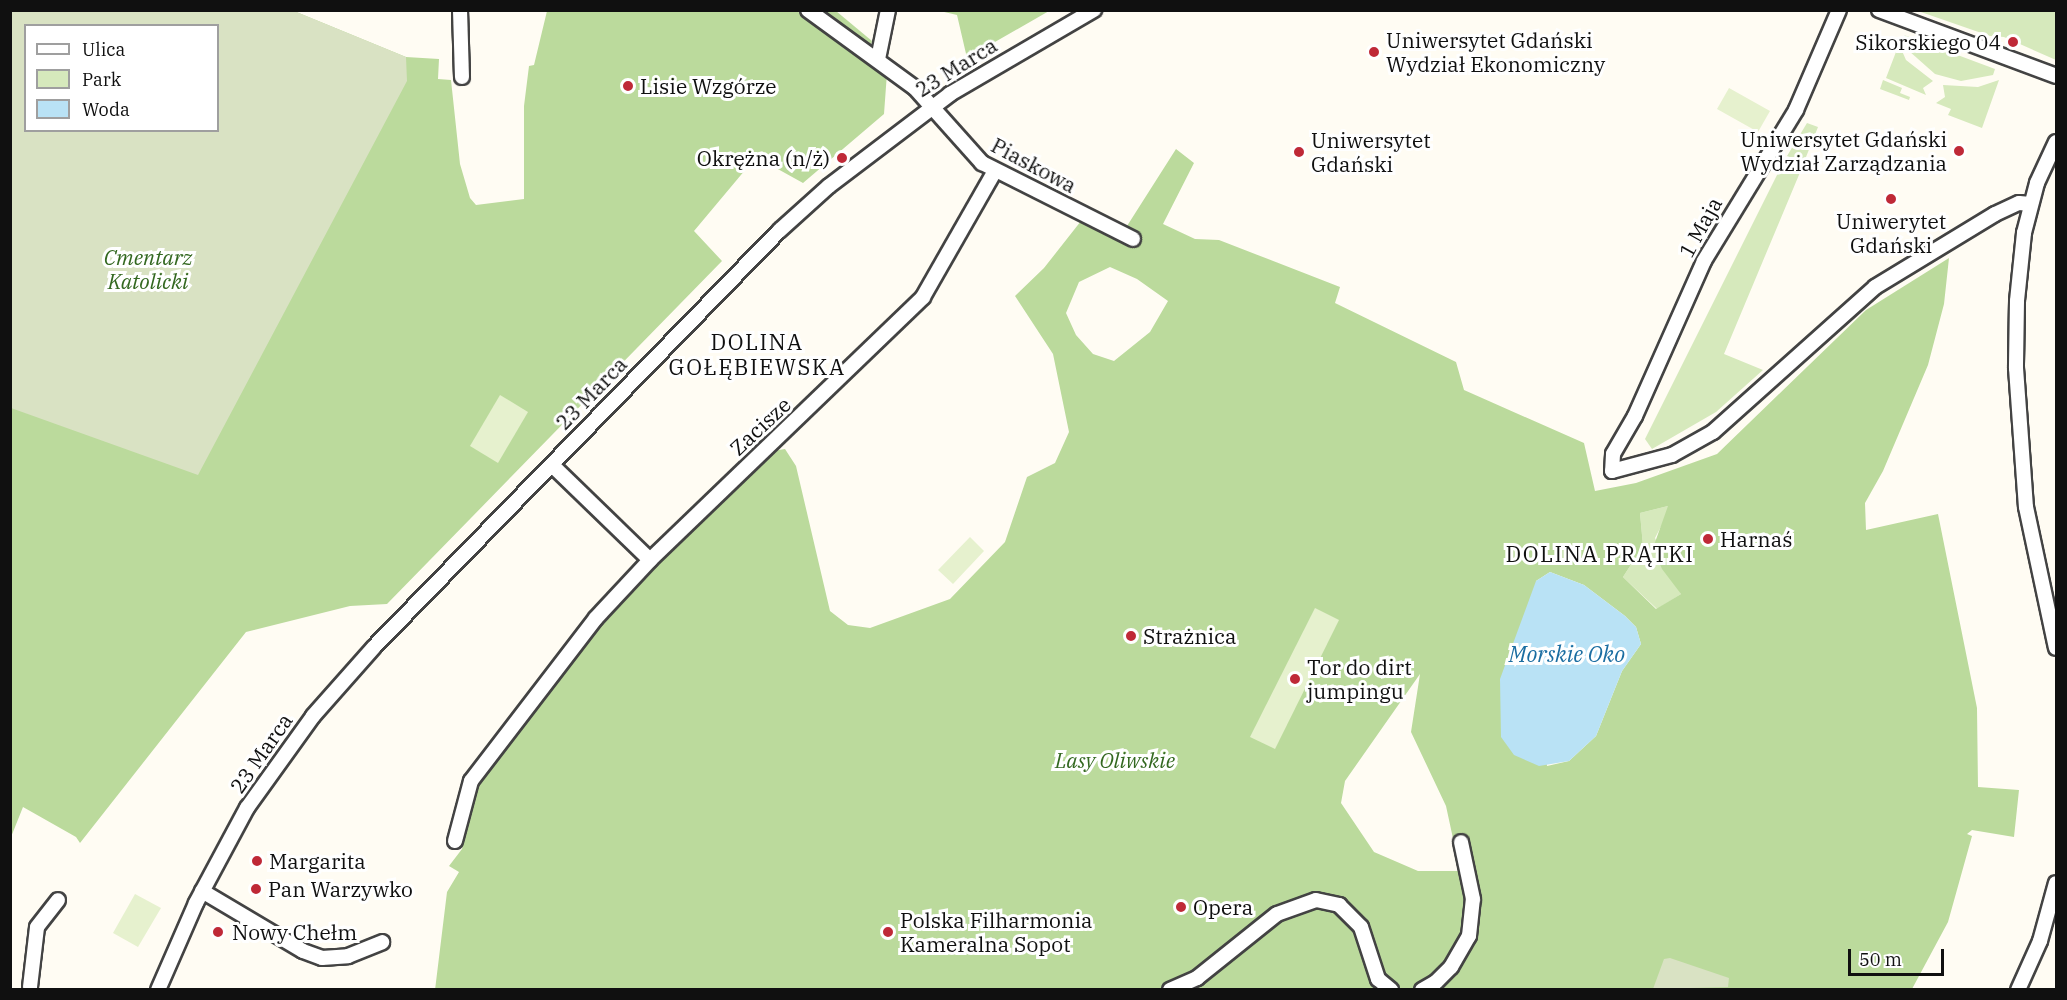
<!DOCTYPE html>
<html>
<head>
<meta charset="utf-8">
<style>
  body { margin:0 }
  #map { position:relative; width:2067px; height:1000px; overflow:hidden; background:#fffcf3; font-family:"IBM Plex Serif",serif }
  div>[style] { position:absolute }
  .green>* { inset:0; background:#d6e9bc }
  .forest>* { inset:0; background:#bbda9c }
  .cemetery>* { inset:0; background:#d9e2c3 }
  .pitch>* { inset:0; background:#e6f1ce }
  .water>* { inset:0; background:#b9e2f5 }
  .roads { filter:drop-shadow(2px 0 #434343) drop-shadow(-2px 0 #434343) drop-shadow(0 2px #434343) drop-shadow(0 -2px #434343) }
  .minor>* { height:14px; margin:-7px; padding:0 7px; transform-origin:7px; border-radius:7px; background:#fff }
  .dots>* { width:16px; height:16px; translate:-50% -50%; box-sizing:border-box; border:3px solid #fff; border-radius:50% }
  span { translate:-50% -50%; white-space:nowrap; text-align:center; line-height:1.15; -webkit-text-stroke:6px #fff; paint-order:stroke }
  .poi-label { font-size:21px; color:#101010 }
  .left { translate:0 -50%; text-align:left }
  .right { translate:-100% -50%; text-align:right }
  .street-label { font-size:21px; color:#101010 }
  .park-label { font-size:21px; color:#336820; font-style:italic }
  .neighbourhood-label { font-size:22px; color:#101010; letter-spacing:1.5px }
  .water-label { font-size:22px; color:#1a6da1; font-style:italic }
  .frame { position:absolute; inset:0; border:12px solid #101010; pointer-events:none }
  .legend { position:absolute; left:24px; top:24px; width:195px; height:108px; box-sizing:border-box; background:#fff; border:2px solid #9f9f9f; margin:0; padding:8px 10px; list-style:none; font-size:18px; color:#101010 }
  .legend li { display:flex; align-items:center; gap:12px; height:30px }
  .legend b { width:30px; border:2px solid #9f9f9f }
  .scale { position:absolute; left:1848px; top:949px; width:96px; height:27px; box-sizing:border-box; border:3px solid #101010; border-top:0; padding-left:8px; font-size:18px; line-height:21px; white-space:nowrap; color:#101010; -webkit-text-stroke:4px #fff; paint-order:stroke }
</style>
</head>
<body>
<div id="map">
  <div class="green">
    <div style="clip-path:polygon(1918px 11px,2056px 11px,2056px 60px,2004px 37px,1990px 36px)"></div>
    <div style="clip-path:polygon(1904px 35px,1995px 69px,1993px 75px,1961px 81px,1935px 74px,1909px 51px)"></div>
    <div style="clip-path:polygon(1899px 44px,1906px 60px,1933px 81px,1923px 88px,1926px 95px,1886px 78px)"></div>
    <div style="clip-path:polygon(1883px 80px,1902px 88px,1900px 93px,1910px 97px,1909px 100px,1880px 89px)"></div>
    <div style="clip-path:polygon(1999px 80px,1982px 128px,1948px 115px,1951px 109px,1936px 103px,1945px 97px,1943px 85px,1978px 87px)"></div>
    <div style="clip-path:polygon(1807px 123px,1818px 127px,1804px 162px,1787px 156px)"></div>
    <div style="clip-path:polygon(1783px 163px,1801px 170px,1724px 354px,1763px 370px,1716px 412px,1652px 449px,1645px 439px)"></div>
    <div style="clip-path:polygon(1668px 506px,1669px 511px,1655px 538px,1681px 594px,1657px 609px,1623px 577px,1643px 546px,1640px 513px)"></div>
  </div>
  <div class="forest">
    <div style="clip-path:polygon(evenodd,11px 11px,294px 11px,406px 57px,439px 59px,438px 79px,451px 80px,460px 164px,470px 198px,476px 205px,524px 199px,524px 106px,529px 66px,534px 65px,547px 11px,797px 11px,887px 73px,884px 114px,803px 183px,756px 157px,694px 231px,722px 261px,387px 604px,350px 606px,246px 632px,80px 843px,76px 837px,23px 807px,11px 837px,11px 11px,26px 26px,218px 26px,218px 130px,26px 130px,26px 26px)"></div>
    <div style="clip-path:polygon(820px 11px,836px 11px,872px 41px,871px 45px)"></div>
    <div style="clip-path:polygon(940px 11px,1049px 10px,1049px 11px,967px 58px,957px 15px)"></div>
    <div style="clip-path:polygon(evenodd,1176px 149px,1194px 163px,1163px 224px,1195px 239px,1219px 240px,1340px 287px,1335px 303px,1456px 362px,1464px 390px,1584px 443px,1595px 491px,1636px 483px,1717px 454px,1866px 310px,1949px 258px,1944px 304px,1928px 365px,1883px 471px,1865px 503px,1866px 530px,1938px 514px,1977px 708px,1978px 787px,2019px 790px,2014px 837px,1972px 830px,1967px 834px,1972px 836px,1948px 922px,1912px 989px,435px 990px,447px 892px,459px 872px,449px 866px,462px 849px,478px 785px,490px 766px,600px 621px,773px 451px,785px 449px,796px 466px,830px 611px,848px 625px,870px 628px,950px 599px,1005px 542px,1027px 477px,1055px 463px,1069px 432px,1053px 354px,1015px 296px,1044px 268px,1081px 221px,1120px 237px,1176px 149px,1110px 267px,1137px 279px,1168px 301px,1150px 332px,1114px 361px,1093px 354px,1076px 335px,1066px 313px,1079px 282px,1110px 267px,1176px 149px,1668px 506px,1653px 548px,1662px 569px,1681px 594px,1656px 609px,1623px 577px,1643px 546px,1640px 513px,1668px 506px,1176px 149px,1550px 572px,1584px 585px,1625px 616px,1636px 627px,1641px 644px,1622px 671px,1596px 736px,1569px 761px,1547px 766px,1536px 581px,1550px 572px,1176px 149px,1420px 674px,1411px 732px,1446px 806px,1460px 871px,1418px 871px,1374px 852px,1341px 803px,1345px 781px,1420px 674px)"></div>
  </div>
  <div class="cemetery">
    <div style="clip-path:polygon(evenodd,11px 10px,294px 11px,406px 57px,407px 81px,198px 475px,11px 408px,11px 10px,26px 26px,218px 26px,218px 130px,26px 130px,26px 26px)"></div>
    <div style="clip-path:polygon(1670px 958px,1729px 978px,1728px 987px,1653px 989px,1664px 959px)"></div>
  </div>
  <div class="pitch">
    <div style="clip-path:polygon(1729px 88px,1770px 111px,1758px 132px,1717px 109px)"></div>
    <div style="clip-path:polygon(500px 395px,528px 412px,498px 463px,470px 446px)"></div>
    <div style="clip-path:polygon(970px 537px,984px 551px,953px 584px,938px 570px)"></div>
    <div style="clip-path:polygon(1315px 608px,1339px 620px,1275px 749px,1250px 737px)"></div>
    <div style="clip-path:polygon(135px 894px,161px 908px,138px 947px,113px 933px)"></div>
  </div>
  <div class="water">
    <div style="clip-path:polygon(1550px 572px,1584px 585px,1625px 616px,1636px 627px,1641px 644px,1622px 671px,1596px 736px,1569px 761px,1539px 766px,1514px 755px,1501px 737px,1500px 679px,1536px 581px)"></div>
  </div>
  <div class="roads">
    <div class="minor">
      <div style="left:460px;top:10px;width:67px;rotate:88.3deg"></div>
      <div style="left:808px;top:10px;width:132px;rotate:36.1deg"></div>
      <div style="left:915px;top:88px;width:101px;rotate:48.2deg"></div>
      <div style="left:982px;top:163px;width:169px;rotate:26.7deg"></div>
      <div style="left:1839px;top:10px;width:109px;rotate:113.3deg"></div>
      <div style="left:1796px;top:110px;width:177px;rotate:121.4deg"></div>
      <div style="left:1704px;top:261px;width:170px;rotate:114deg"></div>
      <div style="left:1635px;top:416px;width:44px;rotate:120.1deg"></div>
      <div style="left:1613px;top:454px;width:17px;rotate:93deg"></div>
      <div style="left:1612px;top:471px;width:62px;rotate:-14.9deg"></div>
      <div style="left:1672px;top:455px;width:47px;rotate:-29.3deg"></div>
      <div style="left:1713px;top:432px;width:217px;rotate:-41.8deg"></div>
      <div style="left:1875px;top:287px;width:140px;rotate:-31.3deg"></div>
      <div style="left:1995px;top:214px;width:26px;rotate:-25deg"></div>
      <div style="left:2019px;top:203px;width:12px;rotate:5deg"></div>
      <div style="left:1879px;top:10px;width:189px;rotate:20.4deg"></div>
      <div style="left:878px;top:59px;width:50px;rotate:-78.5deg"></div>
      <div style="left:2056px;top:142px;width:45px;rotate:114.9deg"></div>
      <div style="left:2037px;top:183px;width:52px;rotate:104.6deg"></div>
      <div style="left:2024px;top:233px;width:68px;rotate:95.9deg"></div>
      <div style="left:2017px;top:301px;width:67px;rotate:90.9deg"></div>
      <div style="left:2016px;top:368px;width:139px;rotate:85.9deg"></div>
      <div style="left:2026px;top:507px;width:144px;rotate:78deg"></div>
      <div style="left:552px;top:465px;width:136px;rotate:44.1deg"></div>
      <div style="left:455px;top:841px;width:62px;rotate:-75.1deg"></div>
      <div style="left:471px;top:781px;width:205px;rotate:-52.5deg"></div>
      <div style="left:596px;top:618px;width:79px;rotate:-47deg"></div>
      <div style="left:650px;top:560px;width:379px;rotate:-43.9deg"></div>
      <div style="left:923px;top:297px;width:145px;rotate:-60.3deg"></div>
      <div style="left:202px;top:891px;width:117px;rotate:30.7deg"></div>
      <div style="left:303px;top:951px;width:20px;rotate:20deg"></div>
      <div style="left:322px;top:958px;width:26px;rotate:-4deg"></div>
      <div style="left:348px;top:956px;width:37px;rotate:-22deg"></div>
      <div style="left:30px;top:987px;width:60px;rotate:-83.3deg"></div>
      <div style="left:37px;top:927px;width:34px;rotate:-52deg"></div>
      <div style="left:158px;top:990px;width:95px;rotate:-66.4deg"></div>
      <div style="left:196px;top:903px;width:108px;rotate:-61.8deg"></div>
      <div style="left:247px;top:808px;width:113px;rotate:-54.3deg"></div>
      <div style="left:313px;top:716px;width:92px;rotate:-48.5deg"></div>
      <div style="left:374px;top:647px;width:581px;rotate:-45.77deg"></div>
      <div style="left:779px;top:231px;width:67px;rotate:-42deg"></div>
      <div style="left:829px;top:186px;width:152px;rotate:-37.2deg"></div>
      <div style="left:950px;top:94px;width:167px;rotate:-30.3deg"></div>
      <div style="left:1170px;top:990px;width:30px;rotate:-24deg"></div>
      <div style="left:1197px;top:978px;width:102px;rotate:-38.7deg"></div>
      <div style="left:1277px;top:914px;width:41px;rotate:-19.7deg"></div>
      <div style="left:1316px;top:900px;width:24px;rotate:12deg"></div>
      <div style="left:1339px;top:905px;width:31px;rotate:45deg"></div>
      <div style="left:1361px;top:927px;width:55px;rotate:71.9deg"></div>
      <div style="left:1378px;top:979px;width:17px;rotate:40deg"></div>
      <div style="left:1422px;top:990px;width:16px;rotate:-30deg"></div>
      <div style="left:1436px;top:982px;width:21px;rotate:-45deg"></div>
      <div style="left:1451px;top:967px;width:36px;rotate:-60deg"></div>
      <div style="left:1469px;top:936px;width:37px;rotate:-84deg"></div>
      <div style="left:1473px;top:899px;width:58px;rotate:-101.9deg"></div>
      <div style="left:2018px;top:990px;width:54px;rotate:-65.8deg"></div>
      <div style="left:2040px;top:941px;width:60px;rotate:-74.6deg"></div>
    </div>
  </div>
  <div class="dots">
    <div style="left:2013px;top:42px;background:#bf2937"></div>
    <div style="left:1374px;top:52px;background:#bf2937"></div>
    <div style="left:628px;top:86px;background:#bf2937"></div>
    <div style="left:1959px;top:151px;background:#bf2937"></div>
    <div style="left:1299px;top:152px;background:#bf2937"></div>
    <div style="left:842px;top:158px;background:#bf2937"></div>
    <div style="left:1891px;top:199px;background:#bf2937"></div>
    <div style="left:1708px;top:539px;background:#bf2937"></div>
    <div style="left:1131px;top:636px;background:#bf2937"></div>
    <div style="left:1295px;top:679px;background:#bf2937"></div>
    <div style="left:257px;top:861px;background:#bf2937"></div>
    <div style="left:256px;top:889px;background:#bf2937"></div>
    <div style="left:1181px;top:907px;background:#bf2937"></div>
    <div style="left:218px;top:932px;background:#bf2937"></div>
    <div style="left:888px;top:932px;background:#bf2937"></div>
  </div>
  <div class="poi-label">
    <span class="left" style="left:1386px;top:52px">Uniwersytet Gdański<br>Wydział Ekonomiczny</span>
    <span class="right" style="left:2001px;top:42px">Sikorskiego 04</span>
    <span class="left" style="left:640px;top:86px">Lisie Wzgórze</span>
    <span class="right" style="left:1947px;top:151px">Uniwersytet Gdański<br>Wydział Zarządzania</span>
    <span class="left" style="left:1311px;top:152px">Uniwersytet<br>Gdański</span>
    <span class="right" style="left:830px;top:158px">Okrężna (n/ż)</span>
    <span style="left:1891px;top:233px">Uniwerytet<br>Gdański</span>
    <span class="left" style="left:1720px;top:539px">Harnaś</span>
    <span class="left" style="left:1143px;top:636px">Strażnica</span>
    <span class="left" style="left:1307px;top:679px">Tor do dirt<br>jumpingu</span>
    <span class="left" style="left:269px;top:861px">Margarita</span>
    <span class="left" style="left:268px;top:889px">Pan Warzywko</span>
    <span class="left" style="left:1193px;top:907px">Opera</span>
    <span class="left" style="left:900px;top:932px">Polska Filharmonia<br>Kameralna Sopot</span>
    <span class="left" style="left:232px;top:932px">Nowy Chełm</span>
  </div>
  <div class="street-label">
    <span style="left:956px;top:67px;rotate:-32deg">23 Marca</span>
    <span style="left:1034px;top:165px;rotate:28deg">Piaskowa</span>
    <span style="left:1700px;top:227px;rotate:-61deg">1 Maja</span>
    <span style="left:591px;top:393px;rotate:-46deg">23 Marca</span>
    <span style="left:760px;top:426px;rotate:-43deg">Zacisze</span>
    <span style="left:261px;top:753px;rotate:-55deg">23 Marca</span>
  </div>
  <div class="park-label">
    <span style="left:148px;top:269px">Cmentarz<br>Katolicki</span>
    <span style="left:1115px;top:760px">Lasy Oliwskie</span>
  </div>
  <div class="neighbourhood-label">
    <span style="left:757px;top:354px">DOLINA<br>GOŁĘBIEWSKA</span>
    <span style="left:1600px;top:554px">DOLINA PRĄTKI</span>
  </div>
  <div class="water-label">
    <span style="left:1567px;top:654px">Morskie Oko</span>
  </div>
  <div class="frame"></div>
  <ul class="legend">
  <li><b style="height:8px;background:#fff"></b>Ulica</li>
  <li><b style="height:16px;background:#d6e9bc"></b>Park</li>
  <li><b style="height:16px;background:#b9e2f5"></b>Woda</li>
  </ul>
  <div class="scale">50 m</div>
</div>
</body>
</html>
